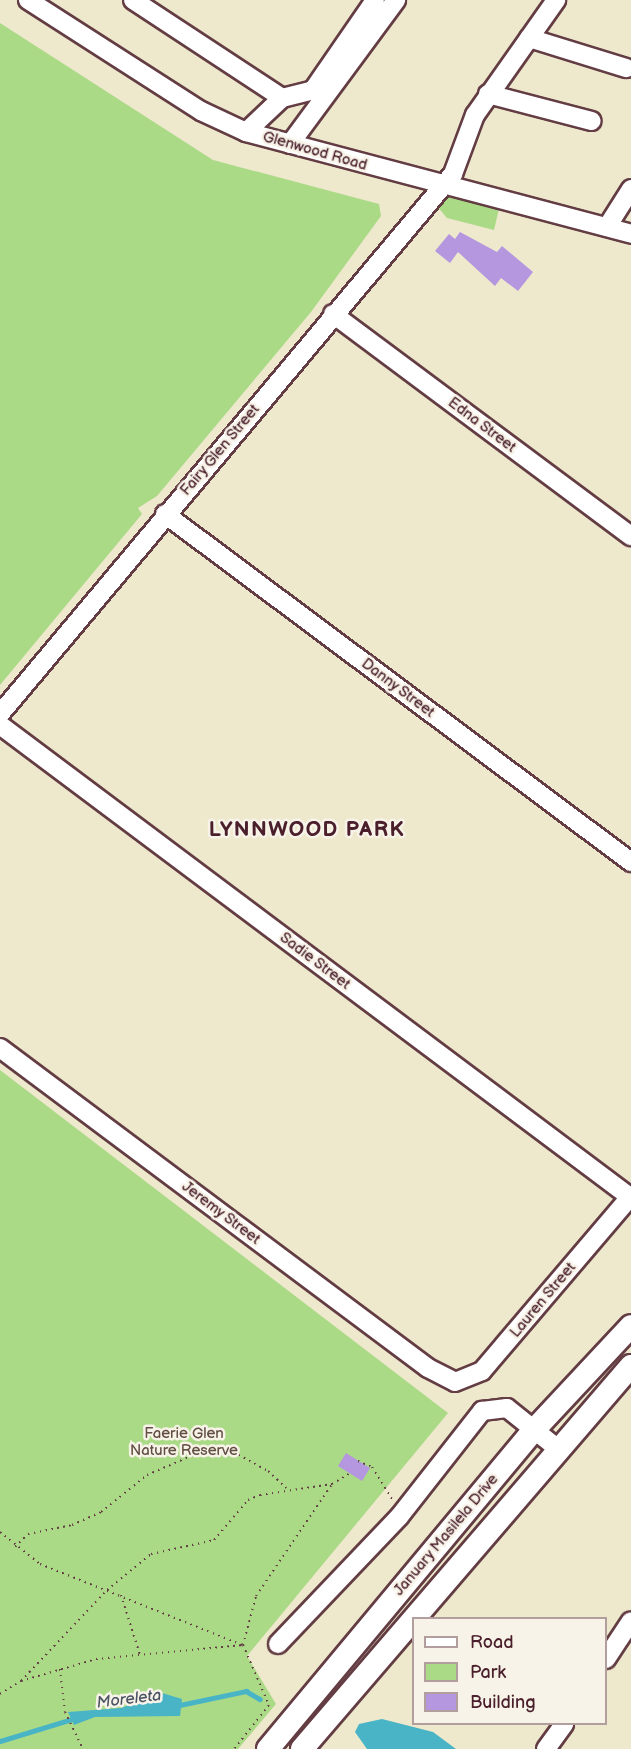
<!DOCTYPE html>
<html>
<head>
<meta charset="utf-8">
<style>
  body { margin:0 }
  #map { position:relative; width:631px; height:1749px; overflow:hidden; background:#eee8cd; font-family:"Balsamiq Sans",sans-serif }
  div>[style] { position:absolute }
  .green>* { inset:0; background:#abda87 }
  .water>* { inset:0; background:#48b4c6 }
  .stream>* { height:4.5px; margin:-2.25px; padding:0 2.25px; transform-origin:2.25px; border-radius:2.25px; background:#48b4c6 }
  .building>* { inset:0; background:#b497de }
  .path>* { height:2px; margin-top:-1px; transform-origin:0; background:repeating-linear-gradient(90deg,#633d43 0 1.5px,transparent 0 6px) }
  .roads { filter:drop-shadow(2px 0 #633d43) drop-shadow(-2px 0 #633d43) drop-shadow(0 2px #633d43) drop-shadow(0 -2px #633d43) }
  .minor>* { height:18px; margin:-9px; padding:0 9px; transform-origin:9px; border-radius:9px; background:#fff }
  .major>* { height:22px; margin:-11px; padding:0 11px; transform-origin:11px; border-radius:11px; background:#fff }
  span { translate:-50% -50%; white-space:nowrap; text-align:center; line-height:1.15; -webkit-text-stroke:5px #f7f3e8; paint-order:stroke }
  .street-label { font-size:15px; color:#4a1f2b }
  .park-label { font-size:15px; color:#624e42 }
  .water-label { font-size:16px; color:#495361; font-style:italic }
  .district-label { font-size:21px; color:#4a1f2b; font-weight:700; letter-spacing:1.5px }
  .legend { position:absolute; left:412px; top:1617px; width:195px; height:108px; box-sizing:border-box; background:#f7f3e8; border:2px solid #b29e9c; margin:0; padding:8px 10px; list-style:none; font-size:18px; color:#4a1f2b }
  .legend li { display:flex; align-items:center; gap:12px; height:30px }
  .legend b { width:30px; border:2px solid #b29e9c }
</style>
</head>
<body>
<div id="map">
  <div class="green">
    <div style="clip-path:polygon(0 23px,213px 160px,379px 204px,381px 216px,311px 312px,157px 496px,138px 508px,142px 514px,0 685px)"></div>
    <div style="clip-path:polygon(452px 187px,501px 200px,494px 230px,447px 218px,436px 205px)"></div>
    <div style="clip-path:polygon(0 1070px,448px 1413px,247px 1656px,276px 1704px,238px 1749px,0 1749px)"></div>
  </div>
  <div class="water">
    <div style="clip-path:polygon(162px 1693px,182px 1699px,180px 1716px,95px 1717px,74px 1725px,68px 1712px,121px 1708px)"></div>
    <div style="clip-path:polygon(382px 1719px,433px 1732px,456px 1749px,367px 1749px,355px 1732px,359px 1724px)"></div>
  </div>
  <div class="stream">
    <div style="left:175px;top:1706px;width:73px;rotate:-11.9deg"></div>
    <div style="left:246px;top:1691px;width:16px;rotate:30deg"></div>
    <div style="left:0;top:1741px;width:78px;rotate:-17deg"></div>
  </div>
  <div class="building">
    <div style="clip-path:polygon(460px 232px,497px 252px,502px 246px,533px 272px,518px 291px,501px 278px,495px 286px,458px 252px,450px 263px,435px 251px,449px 234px,455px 239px)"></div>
    <div style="clip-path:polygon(346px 1453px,370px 1468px,362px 1481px,338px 1466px)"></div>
  </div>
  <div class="path">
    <div style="left:358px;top:1461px;width:15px;rotate:23deg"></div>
    <div style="left:372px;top:1467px;width:39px;rotate:58deg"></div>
    <div style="left:0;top:1532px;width:51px;rotate:38.7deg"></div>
    <div style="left:40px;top:1564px;width:219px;rotate:21.8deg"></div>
    <div style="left:243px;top:1645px;width:51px;rotate:-75.1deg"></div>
    <div style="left:256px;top:1596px;width:135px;rotate:-55.8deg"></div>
    <div style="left:15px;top:1547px;width:18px;rotate:-45deg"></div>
    <div style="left:28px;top:1534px;width:45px;rotate:-11.6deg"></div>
    <div style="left:72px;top:1525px;width:32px;rotate:-24deg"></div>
    <div style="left:101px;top:1512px;width:59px;rotate:-38.8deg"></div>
    <div style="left:147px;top:1475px;width:71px;rotate:-23.3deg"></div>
    <div style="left:212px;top:1447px;width:16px;rotate:7deg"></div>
    <div style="left:228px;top:1449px;width:46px;rotate:28.8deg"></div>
    <div style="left:268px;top:1471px;width:25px;rotate:43deg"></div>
    <div style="left:121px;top:1595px;width:66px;rotate:72.4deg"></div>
    <div style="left:60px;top:1669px;width:43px;rotate:83.4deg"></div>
    <div style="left:65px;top:1712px;width:41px;rotate:64.1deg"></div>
    <div style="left:21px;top:1681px;width:125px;rotate:-46.6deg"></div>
    <div style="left:107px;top:1590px;width:57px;rotate:-39.3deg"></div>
    <div style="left:151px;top:1554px;width:65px;rotate:-12.5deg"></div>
    <div style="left:214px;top:1540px;width:52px;rotate:-49.6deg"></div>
    <div style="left:248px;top:1500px;width:13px;rotate:-23deg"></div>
    <div style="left:260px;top:1495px;width:73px;rotate:-8.7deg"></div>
    <div style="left:332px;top:1484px;width:21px;rotate:-31deg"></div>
    <div style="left:0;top:1694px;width:25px;rotate:-32deg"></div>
    <div style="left:21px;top:1681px;width:78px;rotate:-16.3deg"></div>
    <div style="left:96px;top:1659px;width:148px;rotate:-5.4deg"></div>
    <div style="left:243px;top:1645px;width:65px;rotate:66.6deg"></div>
    <div style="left:269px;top:1705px;width:56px;rotate:128.5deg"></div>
  </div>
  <div class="roads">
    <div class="minor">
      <div style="left:28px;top:0;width:206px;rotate:32.7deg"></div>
      <div style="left:201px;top:111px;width:50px;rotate:25deg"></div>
      <div style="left:246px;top:132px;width:398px;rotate:14.8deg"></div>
      <div style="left:133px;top:0;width:178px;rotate:33.3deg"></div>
      <div style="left:529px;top:38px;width:102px;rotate:17.2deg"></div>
      <div style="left:488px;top:94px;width:107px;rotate:14.6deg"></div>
      <div style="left:246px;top:132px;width:50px;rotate:-43.4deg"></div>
      <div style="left:282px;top:98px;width:32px;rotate:-14deg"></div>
      <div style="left:313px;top:90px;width:109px;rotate:-55.4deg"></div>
      <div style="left:290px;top:144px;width:179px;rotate:-53.6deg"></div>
      <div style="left:607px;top:227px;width:45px;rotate:-57.7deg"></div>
      <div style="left:333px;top:314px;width:372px;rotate:36.7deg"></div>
      <div style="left:165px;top:514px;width:582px;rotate:36.75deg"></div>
      <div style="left:0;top:714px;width:705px;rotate:-50.01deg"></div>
      <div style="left:453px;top:174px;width:63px;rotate:-69.6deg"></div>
      <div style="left:475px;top:115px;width:141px;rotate:-54.8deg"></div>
      <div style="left:0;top:725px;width:787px;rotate:36.84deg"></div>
      <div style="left:0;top:1048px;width:534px;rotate:36.78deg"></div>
      <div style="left:428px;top:1368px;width:30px;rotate:27deg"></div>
      <div style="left:455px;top:1382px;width:29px;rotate:-22deg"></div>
      <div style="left:482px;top:1371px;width:230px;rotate:-49.6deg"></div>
      <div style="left:278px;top:1644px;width:175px;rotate:-46.4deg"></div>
      <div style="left:399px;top:1517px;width:135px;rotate:-51.9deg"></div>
      <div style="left:482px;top:1411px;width:25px;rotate:-7deg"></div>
      <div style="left:507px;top:1408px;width:64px;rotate:38.7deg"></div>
      <div style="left:606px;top:1659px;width:45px;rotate:-56.7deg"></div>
      <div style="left:546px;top:1749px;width:31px;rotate:-54deg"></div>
    </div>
    <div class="major">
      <div style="left:268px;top:1749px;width:415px;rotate:-50.2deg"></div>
      <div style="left:534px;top:1430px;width:142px;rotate:-47deg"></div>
      <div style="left:302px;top:1749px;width:505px;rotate:-49.34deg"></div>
    </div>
  </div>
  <div class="street-label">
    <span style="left:315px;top:151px;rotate:16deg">Glenwood Road</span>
    <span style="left:482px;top:425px;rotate:37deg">Edna Street</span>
    <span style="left:220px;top:450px;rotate:-50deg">Fairy Glen Street</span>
    <span style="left:398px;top:688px;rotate:37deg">Danny Street</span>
    <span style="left:315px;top:961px;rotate:37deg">Sadie Street</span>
    <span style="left:221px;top:1213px;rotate:37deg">Jeremy Street</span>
    <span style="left:543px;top:1300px;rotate:-50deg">Lauren Street</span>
    <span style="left:446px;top:1535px;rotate:-50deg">January Masilela Drive</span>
  </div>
  <div class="park-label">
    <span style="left:184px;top:1442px">Faerie Glen<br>Nature Reserve</span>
  </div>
  <div class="water-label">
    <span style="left:129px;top:1700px;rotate:-7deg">Moreleta</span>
  </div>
  <div class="district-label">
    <span style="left:307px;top:830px">LYNNWOOD PARK</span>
  </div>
  <ul class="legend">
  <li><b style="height:8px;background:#fff"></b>Road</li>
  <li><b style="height:16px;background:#abda87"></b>Park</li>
  <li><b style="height:16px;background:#b497de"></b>Building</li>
  </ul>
</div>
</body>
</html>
